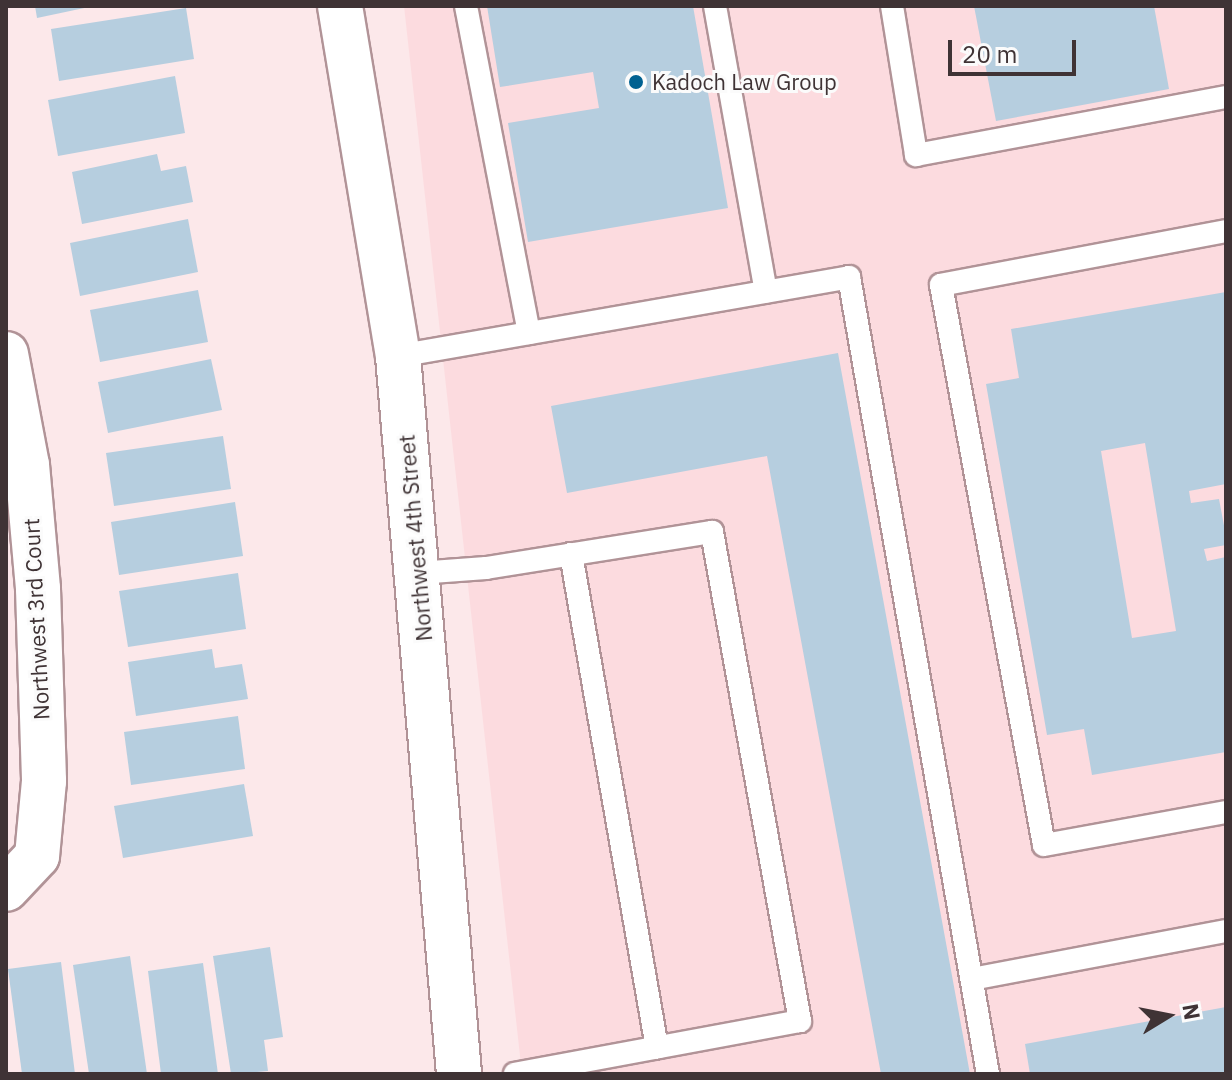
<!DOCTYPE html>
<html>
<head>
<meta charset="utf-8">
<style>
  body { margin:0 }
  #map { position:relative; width:1232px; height:1080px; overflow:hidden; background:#fce8ea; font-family:"IBM Plex Sans",sans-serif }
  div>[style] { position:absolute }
  .built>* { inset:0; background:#fcdbdf }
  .building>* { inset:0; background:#b6cedf }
  .roads { filter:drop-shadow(2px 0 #b19397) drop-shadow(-2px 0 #b19397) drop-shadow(0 2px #b19397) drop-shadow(0 -2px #b19397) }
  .lane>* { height:22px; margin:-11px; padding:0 11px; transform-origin:11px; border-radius:11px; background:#fff }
  .street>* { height:44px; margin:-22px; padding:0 22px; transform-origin:22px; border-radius:22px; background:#fff }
  .dots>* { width:22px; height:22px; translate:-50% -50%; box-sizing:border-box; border:4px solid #fbfbfb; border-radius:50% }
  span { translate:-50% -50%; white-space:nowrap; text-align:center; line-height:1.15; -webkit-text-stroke:6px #fbfbfb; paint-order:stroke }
  .poi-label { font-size:22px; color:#3f3335 }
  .left { translate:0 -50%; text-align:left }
  .street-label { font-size:22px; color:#3f3335 }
  .frame { position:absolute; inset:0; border:8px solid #3f3335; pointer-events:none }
  .north { position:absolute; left:1128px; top:976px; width:80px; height:80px; -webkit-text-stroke:6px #fbfbfb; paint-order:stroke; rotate:80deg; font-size:22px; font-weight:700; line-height:32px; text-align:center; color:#3f3335 }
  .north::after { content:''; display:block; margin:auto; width:28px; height:36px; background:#3f3335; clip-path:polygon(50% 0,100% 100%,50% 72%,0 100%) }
  .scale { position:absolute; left:948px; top:40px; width:128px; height:36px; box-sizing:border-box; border:4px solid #3f3335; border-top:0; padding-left:10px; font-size:24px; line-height:28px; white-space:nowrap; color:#3f3335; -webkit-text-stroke:6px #fbfbfb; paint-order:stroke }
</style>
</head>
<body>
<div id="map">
  <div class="built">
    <div style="clip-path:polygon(404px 6px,1226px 6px,1226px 1074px,522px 1074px)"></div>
  </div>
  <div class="building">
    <div style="clip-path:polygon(35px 6px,89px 6px,89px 7px,37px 18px)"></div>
    <div style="clip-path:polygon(487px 6px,693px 6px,728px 208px,528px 242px,508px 123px,599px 108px,593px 72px,500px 87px)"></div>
    <div style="clip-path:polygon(974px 6px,1154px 6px,1169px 89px,996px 121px)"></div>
    <div style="clip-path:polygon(186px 8px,194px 59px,59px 81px,51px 29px)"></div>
    <div style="clip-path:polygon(175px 76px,185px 133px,58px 156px,48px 100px)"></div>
    <div style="clip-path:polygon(157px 154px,161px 171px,186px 166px,193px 202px,82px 224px,72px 172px)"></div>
    <div style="clip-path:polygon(188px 219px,198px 272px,80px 296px,70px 243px)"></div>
    <div style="clip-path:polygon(198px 290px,208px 342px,100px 362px,90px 310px)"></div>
    <div style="clip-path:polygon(evenodd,1226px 292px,1226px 484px,1189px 491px,1191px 503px,1219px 499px,1226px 536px,1226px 545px,1204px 549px,1207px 561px,1226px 557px,1226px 752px,1092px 775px,1084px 729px,1047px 735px,986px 384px,1019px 378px,1011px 329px,1226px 292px,1145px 443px,1176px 631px,1132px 638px,1101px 451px,1145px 443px)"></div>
    <div style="clip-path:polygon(838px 353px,970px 1074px,881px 1074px,767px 456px,567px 493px,551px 406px)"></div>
    <div style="clip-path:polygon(211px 359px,222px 410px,108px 433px,98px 382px)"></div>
    <div style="clip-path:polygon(223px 436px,231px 489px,114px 506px,106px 453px)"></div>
    <div style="clip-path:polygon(235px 502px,243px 556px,119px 575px,111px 522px)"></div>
    <div style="clip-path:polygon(238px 573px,246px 629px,128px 647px,119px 591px)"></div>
    <div style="clip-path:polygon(212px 649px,215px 668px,242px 664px,248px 699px,136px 716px,128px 662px)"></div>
    <div style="clip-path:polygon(238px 716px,245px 769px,131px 785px,124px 732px)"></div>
    <div style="clip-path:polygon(244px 784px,253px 836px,123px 858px,114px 806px)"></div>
    <div style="clip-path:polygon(270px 947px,283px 1037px,264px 1040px,268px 1071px,231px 1074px,213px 956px)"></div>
    <div style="clip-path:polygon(130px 956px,147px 1074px,89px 1074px,73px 965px)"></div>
    <div style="clip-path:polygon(61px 962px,75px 1074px,22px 1074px,8px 969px)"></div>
    <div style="clip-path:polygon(203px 963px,218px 1074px,161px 1074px,148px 971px)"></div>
    <div style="clip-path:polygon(1226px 1007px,1226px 1074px,1030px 1074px,1025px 1044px)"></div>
  </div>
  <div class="roads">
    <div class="lane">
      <div style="left:466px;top:6px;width:333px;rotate:79.1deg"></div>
      <div style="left:715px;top:6px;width:290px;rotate:79.9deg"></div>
      <div style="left:892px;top:6px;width:151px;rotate:80.8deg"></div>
      <div style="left:916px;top:155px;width:315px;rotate:-10.6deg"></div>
      <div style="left:1226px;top:231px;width:290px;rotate:169.3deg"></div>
      <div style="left:941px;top:285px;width:569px;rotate:79.58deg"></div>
      <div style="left:1044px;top:845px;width:185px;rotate:-10.3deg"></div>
      <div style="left:398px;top:356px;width:458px;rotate:-9.9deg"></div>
      <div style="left:849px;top:277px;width:809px;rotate:80.11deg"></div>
      <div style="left:571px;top:554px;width:501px;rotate:80.12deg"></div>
      <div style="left:418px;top:573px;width:68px;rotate:-4.2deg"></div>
      <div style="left:486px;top:568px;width:229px;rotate:-9.1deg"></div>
      <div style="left:712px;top:532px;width:497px;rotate:79.8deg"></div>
      <div style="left:800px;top:1021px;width:290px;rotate:169.5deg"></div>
      <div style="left:972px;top:979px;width:258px;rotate:-10.7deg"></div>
    </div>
    <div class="street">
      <div style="left:340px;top:6px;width:355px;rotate:80.6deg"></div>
      <div style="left:398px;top:356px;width:721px;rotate:85.14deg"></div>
      <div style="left:6px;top:354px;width:113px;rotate:79.3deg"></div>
      <div style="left:27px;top:465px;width:124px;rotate:84.9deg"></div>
      <div style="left:38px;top:589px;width:192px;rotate:88.2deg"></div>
      <div style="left:44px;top:781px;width:75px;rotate:95.3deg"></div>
      <div style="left:37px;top:856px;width:45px;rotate:133.2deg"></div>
    </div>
  </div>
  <div class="dots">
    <div style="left:636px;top:82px;background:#006191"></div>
  </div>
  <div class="poi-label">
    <span class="left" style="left:652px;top:82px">Kadoch Law Group</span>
  </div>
  <div class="street-label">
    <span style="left:415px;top:538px;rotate:-95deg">Northwest 4th Street</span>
    <span style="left:36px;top:619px;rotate:-93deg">Northwest 3rd Court</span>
  </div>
  <div class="frame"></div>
  <div class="north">N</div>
  <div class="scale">20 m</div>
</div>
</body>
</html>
